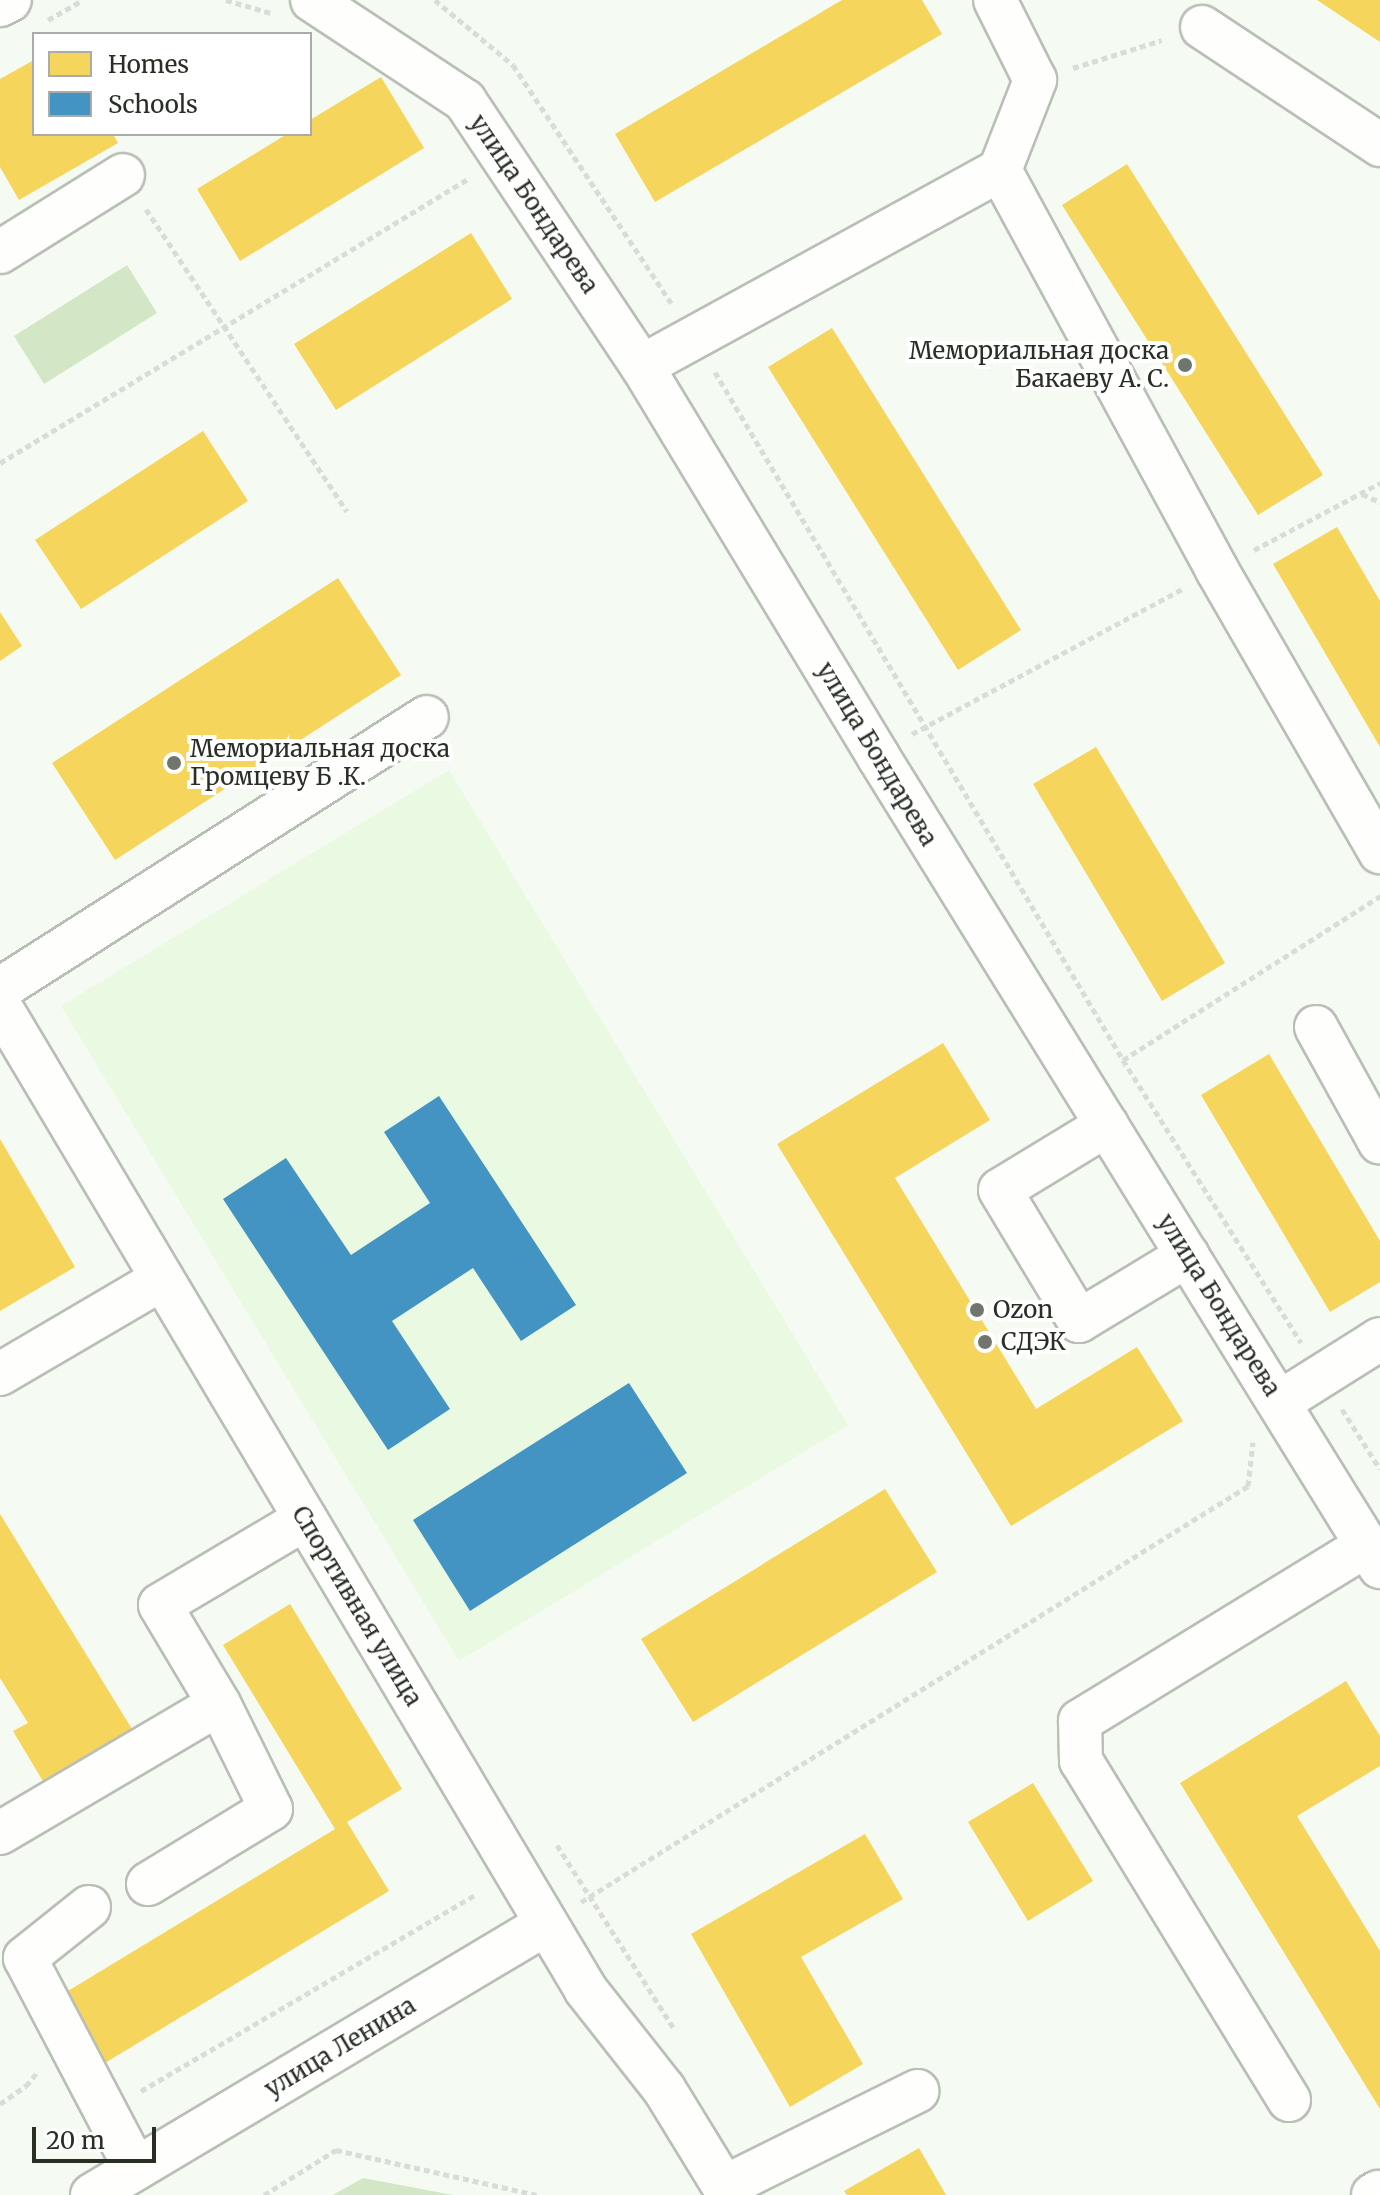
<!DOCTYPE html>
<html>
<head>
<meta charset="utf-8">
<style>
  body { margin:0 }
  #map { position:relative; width:1380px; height:2195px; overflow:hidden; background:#f5fbf2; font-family:Merriweather,serif }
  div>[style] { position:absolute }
  .built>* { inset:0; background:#eaf9e2 }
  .green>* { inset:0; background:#d3e7c7 }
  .homes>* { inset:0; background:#f6d55c }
  .schools>* { inset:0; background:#4393c3 }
  .path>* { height:5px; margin-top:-2.5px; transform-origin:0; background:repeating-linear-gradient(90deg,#dadcd8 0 6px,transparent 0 10px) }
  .roads { filter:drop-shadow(2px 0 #b9bfb6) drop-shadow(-2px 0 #b9bfb6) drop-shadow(0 2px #b9bfb6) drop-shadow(0 -2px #b9bfb6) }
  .minor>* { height:42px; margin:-21px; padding:0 21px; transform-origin:21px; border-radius:21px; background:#fefefd }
  .dots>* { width:22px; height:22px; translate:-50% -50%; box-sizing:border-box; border:4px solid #fff; border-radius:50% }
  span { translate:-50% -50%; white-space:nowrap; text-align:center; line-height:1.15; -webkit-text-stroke:8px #fff; paint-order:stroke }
  .street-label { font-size:24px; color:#292f25 }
  .poi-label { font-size:24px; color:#292f25 }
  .right { translate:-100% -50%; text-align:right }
  .left { translate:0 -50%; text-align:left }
  .legend { position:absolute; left:32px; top:32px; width:280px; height:104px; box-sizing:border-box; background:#fff; border:2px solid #a9aca8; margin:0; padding:10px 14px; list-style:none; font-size:24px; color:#292f25 }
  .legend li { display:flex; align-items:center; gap:16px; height:40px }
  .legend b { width:40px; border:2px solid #a9aca8 }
  .scale { position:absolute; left:32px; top:2127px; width:124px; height:36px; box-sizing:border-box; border:4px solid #292f25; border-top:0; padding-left:10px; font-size:24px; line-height:28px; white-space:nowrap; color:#292f25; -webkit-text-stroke:6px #fff; paint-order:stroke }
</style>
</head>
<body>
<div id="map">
  <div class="built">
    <div style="clip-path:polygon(449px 770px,848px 1425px,459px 1661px,61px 1006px)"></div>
  </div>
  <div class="green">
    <div style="clip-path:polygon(127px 265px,157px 313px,44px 384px,14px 336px)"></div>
    <div style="clip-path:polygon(363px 2178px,453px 2195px,333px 2195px)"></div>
  </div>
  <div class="homes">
    <div style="clip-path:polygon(842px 0,922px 0,942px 34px,655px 202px,615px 134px)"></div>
    <div style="clip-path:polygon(1317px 0,1380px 0,1380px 42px)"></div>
    <div style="clip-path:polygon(34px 60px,34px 134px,113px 134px,118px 143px,19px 200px,0 167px,0 79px)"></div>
    <div style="clip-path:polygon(381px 77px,424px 148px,240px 261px,197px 189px,287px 134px,310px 134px,310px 120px)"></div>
    <div style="clip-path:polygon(1127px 164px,1323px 475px,1258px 515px,1062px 205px)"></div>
    <div style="clip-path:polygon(471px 233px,512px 299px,336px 410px,294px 344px)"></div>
    <div style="clip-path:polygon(832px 328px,1021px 630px,958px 670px,768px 367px)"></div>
    <div style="clip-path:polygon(203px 431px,248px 501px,81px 609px,35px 540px)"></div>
    <div style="clip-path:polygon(1337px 527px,1380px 601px,1380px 747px,1273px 564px)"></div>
    <div style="clip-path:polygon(338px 578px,401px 675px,115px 860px,52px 763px)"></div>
    <div style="clip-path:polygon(0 612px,22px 646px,0 661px)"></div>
    <div style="clip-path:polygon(1096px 747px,1225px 963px,1162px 1001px,1033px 784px)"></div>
    <div style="clip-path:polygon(943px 1043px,990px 1120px,895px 1178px,1036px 1409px,1137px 1347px,1183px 1421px,1011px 1526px,777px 1144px)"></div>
    <div style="clip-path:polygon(1269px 1054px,1380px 1241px,1380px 1282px,1330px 1312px,1201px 1095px)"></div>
    <div style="clip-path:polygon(0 1139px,75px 1267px,0 1311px)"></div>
    <div style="clip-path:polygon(885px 1489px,937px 1572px,693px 1722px,641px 1639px)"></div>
    <div style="clip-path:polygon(0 1514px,132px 1729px,44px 1783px,13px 1731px,28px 1723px,0 1678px)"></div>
    <div style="clip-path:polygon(290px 1604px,402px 1789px,347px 1822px,389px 1891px,100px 2066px,58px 1997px,335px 1829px,223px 1645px)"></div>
    <div style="clip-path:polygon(1346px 1681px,1380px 1736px,1380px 1766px,1297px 1816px,1380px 1951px,1380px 2109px,1180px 1783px)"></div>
    <div style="clip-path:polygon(1033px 1783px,1093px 1881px,1028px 1921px,968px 1822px)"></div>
    <div style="clip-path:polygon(865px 1834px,903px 1899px,801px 1957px,863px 2064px,790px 2107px,691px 1934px)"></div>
    <div style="clip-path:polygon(919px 2148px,946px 2195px,847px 2195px,844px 2191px)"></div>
  </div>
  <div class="schools">
    <div style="clip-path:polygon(439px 1096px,576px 1305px,521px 1341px,473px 1268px,392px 1321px,450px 1409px,388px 1450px,223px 1199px,286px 1158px,351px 1255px,430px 1203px,384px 1132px)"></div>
    <div style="clip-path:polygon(629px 1383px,687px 1473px,470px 1611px,413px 1520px)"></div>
  </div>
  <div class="path">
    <div style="left:226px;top:0;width:47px;rotate:16.1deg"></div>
    <div style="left:435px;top:0;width:102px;rotate:39.8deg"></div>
    <div style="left:513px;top:65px;width:286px;rotate:56.4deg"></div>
    <div style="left:48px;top:20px;width:39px;rotate:-30deg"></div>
    <div style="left:1073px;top:68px;width:93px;rotate:-17.5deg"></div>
    <div style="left:146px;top:209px;width:363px;rotate:56.4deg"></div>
    <div style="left:715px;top:372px;width:800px;rotate:59.33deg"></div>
    <div style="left:1123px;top:1060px;width:334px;rotate:57.8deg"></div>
    <div style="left:0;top:463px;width:547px;rotate:-31.25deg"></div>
    <div style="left:1362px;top:494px;width:20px;rotate:24deg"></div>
    <div style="left:1254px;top:550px;width:143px;rotate:-28deg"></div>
    <div style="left:912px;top:734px;width:306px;rotate:-28.2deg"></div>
    <div style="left:1123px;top:1060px;width:305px;rotate:-32.5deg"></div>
    <div style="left:1342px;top:1409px;width:71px;rotate:57.7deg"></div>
    <div style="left:557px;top:1845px;width:219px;rotate:57.5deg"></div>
    <div style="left:581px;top:1902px;width:786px;rotate:-31.95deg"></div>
    <div style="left:1248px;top:1486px;width:44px;rotate:-83.5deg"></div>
    <div style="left:141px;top:2091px;width:387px;rotate:-30.4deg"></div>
    <div style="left:0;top:2104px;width:32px;rotate:-35deg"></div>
    <div style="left:26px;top:2086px;width:19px;rotate:-51deg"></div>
    <div style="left:264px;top:2195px;width:85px;rotate:-32deg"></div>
    <div style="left:336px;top:2150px;width:207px;rotate:12.6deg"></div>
  </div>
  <div class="roads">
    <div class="minor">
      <div style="left:312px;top:0;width:183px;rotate:33.4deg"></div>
      <div style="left:465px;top:101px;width:319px;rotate:56.3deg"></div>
      <div style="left:642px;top:366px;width:456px;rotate:58.8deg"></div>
      <div style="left:878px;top:756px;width:954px;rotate:58.24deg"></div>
      <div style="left:0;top:5px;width:11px;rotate:-27deg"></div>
      <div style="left:1202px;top:27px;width:214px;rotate:33.5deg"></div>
      <div style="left:1000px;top:170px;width:455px;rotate:61.5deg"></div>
      <div style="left:1217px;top:570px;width:326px;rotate:60deg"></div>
      <div style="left:0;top:252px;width:145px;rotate:-32deg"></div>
      <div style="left:642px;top:366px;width:408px;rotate:-28.7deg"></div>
      <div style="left:1000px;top:170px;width:97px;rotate:-68.7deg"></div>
      <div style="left:1035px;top:80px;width:89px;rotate:-116.6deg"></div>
      <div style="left:0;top:989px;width:506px;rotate:-32.5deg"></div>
      <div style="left:0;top:1006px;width:1145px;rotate:59.22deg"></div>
      <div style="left:586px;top:1990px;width:126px;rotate:51.8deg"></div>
      <div style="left:664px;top:2089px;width:124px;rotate:58.5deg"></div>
      <div style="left:1316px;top:1027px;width:132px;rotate:61.1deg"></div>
      <div style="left:1107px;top:1125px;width:125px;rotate:148.7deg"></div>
      <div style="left:1000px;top:1190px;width:153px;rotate:58.9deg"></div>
      <div style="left:1079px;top:1321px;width:127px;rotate:-31.2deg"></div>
      <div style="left:0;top:1374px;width:188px;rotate:-30.4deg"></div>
      <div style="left:1280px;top:1402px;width:118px;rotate:-32.2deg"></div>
      <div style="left:0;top:1833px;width:254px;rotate:-30.5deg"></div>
      <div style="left:219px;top:1704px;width:115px;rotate:-120.8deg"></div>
      <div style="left:160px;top:1605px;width:169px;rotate:-30.7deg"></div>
      <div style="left:148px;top:1884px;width:144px;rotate:-31.4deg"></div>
      <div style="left:271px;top:1809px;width:117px;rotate:-116.3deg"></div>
      <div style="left:89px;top:1907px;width:82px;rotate:141.4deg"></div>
      <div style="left:25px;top:1958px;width:238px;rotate:62.3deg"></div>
      <div style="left:1289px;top:2100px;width:398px;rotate:-121.5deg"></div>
      <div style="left:1081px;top:1761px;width:40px;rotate:-91.4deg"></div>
      <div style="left:1080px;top:1721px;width:337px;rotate:-31.5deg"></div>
      <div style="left:724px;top:2187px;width:216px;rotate:-26.4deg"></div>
      <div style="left:92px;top:2195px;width:529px;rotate:-30.83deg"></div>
      <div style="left:1373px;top:2195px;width:6px;rotate:-31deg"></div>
    </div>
  </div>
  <div class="dots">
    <div style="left:1185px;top:365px;background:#70766d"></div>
    <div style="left:174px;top:763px;background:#70766d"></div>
    <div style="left:977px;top:1310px;background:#70766d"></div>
    <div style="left:985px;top:1342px;background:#70766d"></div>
  </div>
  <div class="street-label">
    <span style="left:534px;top:204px;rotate:56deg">улица Бондарева</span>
    <span style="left:877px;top:754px;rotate:59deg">улица Бондарева</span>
    <span style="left:1219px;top:1305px;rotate:58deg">улица Бондарева</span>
    <span style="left:357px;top:1606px;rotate:59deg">Спортивная улица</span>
    <span style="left:340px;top:2047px;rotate:-31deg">улица Ленина</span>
  </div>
  <div class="poi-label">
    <span class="right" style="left:1169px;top:365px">Мемориальная доска<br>Бакаеву А. С.</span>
    <span class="left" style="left:190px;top:763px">Мемориальная доска<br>Громцеву Б .К.</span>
    <span class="left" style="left:993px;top:1310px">Ozon</span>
    <span class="left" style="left:1001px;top:1342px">СДЭК</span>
  </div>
  <ul class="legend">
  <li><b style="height:22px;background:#f6d55c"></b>Homes</li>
  <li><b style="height:22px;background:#4393c3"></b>Schools</li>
  </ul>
  <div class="scale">20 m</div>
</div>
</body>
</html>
